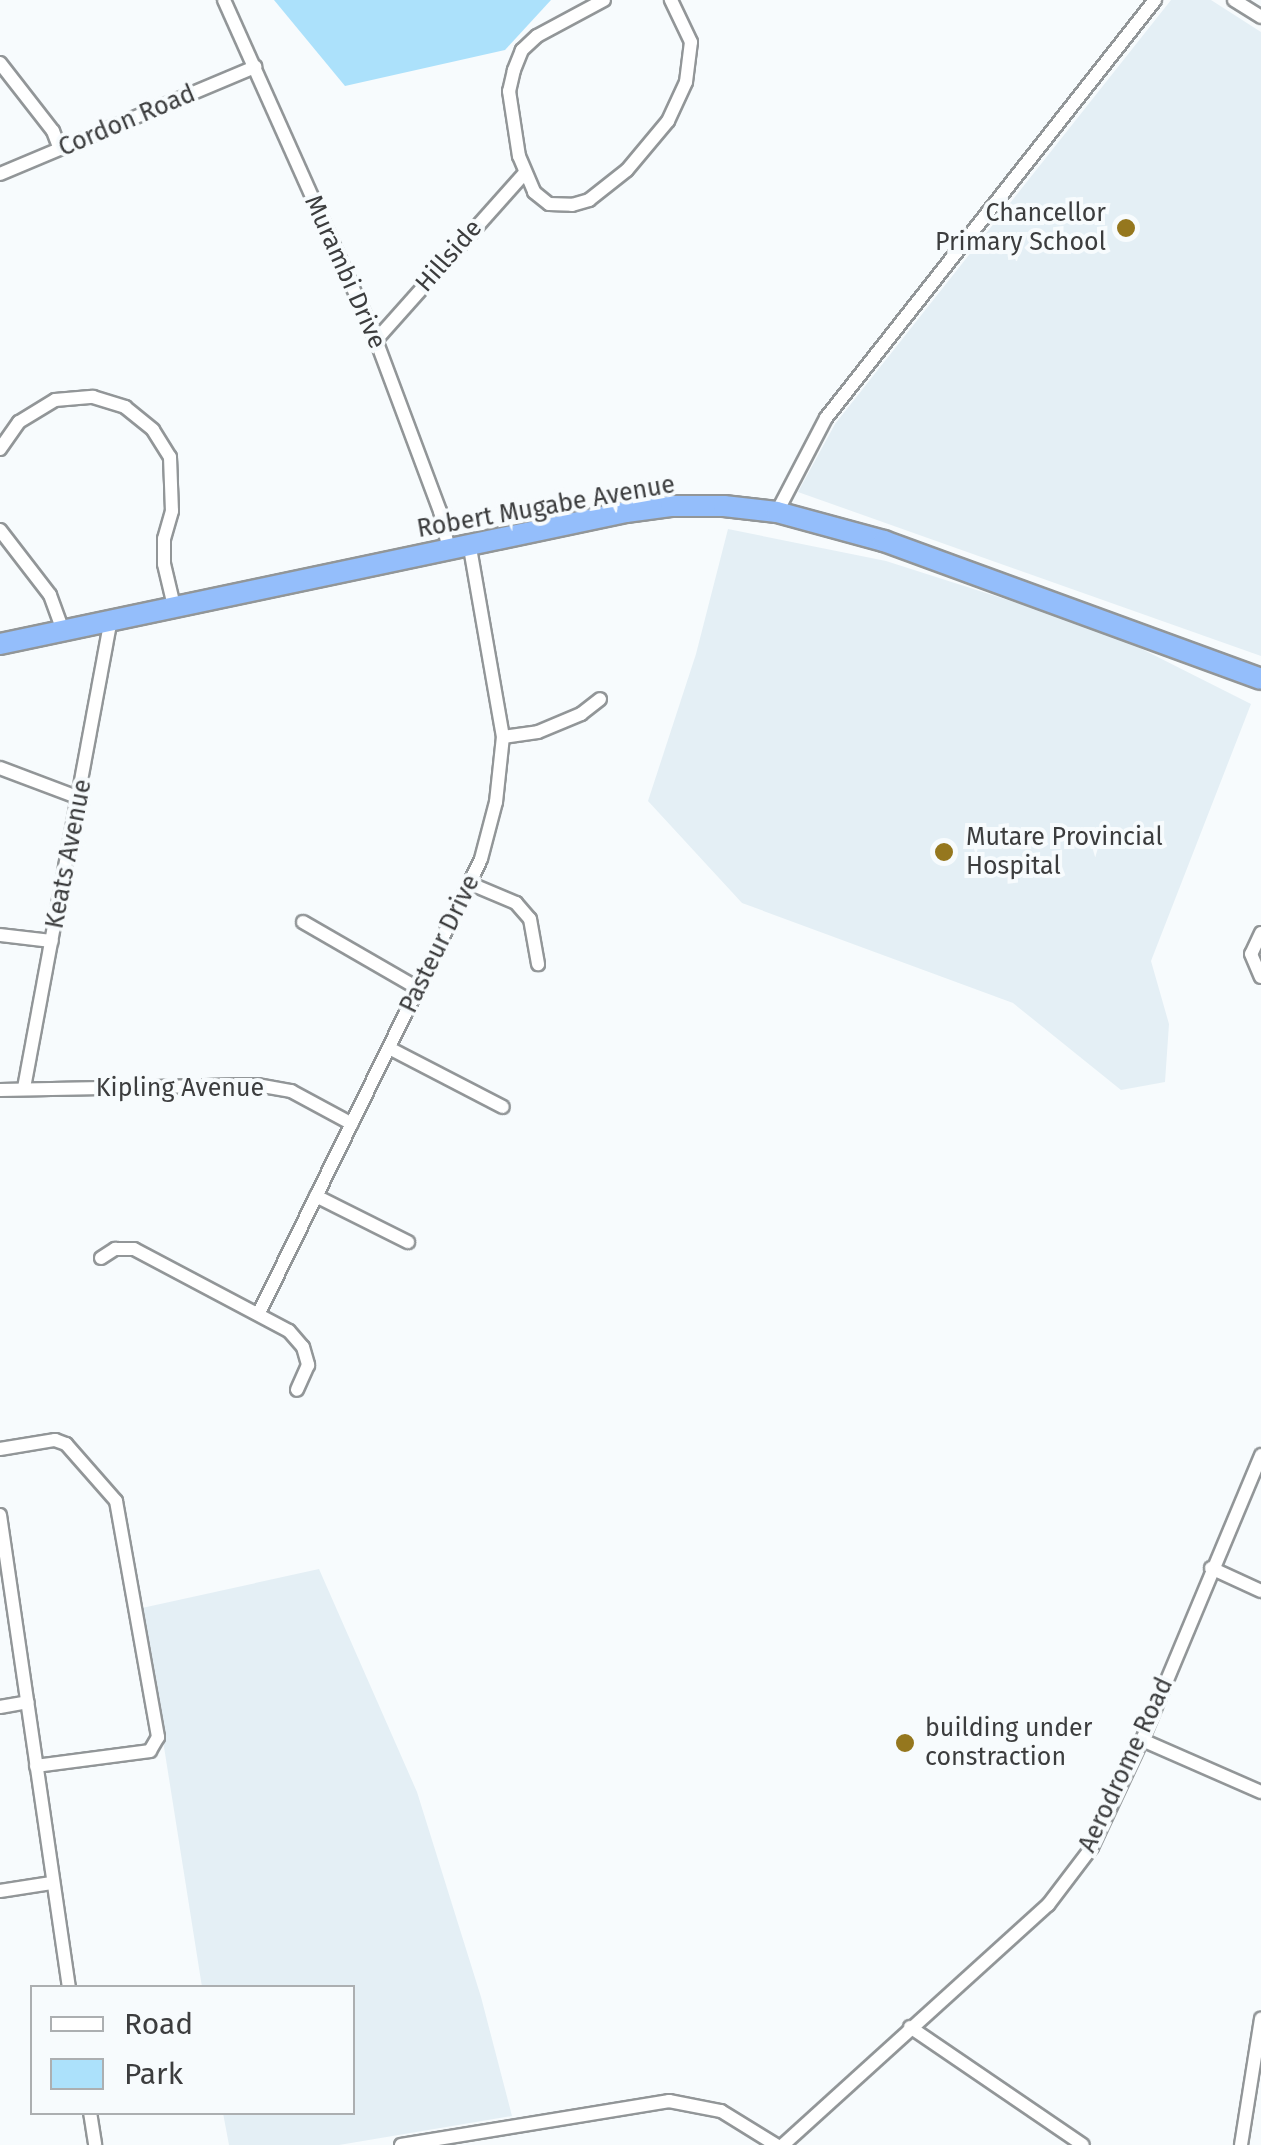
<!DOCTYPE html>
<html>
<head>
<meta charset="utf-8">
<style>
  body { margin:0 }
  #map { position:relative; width:1261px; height:2145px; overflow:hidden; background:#f7fbfd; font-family:"Fira Sans",sans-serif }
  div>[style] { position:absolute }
  .built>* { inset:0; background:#e4eff5 }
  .green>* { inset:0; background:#ace1fb }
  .roads { filter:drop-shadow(2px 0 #929698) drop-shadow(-2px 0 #929698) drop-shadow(0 2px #929698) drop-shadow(0 -2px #929698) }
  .minor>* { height:12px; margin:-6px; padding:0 6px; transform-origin:6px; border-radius:6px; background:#fff }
  .highway>* { height:20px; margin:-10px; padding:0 10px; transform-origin:10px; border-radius:10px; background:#94befb }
  .dots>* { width:28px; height:28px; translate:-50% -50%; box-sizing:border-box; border:5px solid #f7fbfd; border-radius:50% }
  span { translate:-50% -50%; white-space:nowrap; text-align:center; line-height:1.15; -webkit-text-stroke:8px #f7fbfd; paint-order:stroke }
  .street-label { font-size:25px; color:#3c3d3e }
  .poi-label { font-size:25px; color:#3c3d3e }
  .right { translate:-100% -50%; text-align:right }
  .left { translate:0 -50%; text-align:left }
  .legend { position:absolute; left:30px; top:1985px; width:325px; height:130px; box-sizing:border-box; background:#f7fbfd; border:2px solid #acafb1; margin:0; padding:12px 18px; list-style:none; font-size:30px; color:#3c3d3e }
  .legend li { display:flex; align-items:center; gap:20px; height:50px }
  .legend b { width:50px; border:2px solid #acafb1 }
</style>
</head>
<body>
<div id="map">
  <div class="built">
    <div style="clip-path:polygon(1171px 0,1211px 0,1261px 32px,1261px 656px,798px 492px,835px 424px)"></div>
    <div style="clip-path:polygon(728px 529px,886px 561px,1108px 632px,1251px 704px,1151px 961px,1169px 1024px,1165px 1082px,1121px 1090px,1013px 1003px,742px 903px,648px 801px,696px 654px)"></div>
    <div style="clip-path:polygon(319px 1569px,417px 1792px,481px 1997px,512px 2116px,339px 2145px,229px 2145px,223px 2113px,352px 2112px,352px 1988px,202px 1987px,142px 1608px)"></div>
  </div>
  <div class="green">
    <div style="clip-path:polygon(274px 0,551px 0,505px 50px,345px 86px)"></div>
  </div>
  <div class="roads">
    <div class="minor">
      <div style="left:224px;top:0;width:372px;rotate:65.9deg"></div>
      <div style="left:376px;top:340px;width:183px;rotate:69.5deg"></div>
      <div style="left:440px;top:511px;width:40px;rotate:77deg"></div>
      <div style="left:604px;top:0;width:76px;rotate:151.8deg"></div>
      <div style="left:537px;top:36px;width:21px;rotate:137deg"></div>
      <div style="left:522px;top:50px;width:22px;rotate:112deg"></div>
      <div style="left:514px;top:70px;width:22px;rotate:103deg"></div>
      <div style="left:509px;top:91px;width:66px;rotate:81.3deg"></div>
      <div style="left:519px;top:156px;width:39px;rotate:67deg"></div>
      <div style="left:534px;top:192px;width:19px;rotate:39deg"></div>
      <div style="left:549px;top:204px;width:23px;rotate:2deg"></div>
      <div style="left:572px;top:205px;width:18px;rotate:-16deg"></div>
      <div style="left:589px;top:200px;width:48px;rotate:-38.3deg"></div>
      <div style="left:627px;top:170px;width:64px;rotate:-50.1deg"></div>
      <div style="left:668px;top:121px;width:43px;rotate:-65.2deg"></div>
      <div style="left:686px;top:82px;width:40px;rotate:-82.9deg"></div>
      <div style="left:691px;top:42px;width:47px;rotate:-115.5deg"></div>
      <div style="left:1234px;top:0;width:32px;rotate:32deg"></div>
      <div style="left:0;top:63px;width:86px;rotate:52.1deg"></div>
      <div style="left:53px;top:131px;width:19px;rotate:69deg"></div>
      <div style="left:0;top:174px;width:277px;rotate:-22.8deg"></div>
      <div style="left:376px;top:340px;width:222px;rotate:-48.3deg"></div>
      <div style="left:0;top:449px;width:33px;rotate:-55deg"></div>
      <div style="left:19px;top:422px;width:42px;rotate:-31.4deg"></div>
      <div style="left:55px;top:400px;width:38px;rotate:-5deg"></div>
      <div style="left:93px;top:397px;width:34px;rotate:17deg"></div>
      <div style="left:125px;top:407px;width:36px;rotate:39deg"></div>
      <div style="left:153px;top:430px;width:32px;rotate:58deg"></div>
      <div style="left:170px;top:457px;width:54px;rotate:87.9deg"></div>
      <div style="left:172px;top:511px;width:29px;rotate:106deg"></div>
      <div style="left:164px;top:539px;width:25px;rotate:90deg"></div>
      <div style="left:164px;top:564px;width:43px;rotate:76.6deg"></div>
      <div style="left:777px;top:512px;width:106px;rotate:-62.5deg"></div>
      <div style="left:826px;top:418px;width:532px;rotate:-51.79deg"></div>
      <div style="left:0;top:530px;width:82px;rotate:52.4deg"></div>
      <div style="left:50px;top:595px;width:37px;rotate:70deg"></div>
      <div style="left:503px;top:737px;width:35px;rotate:-8deg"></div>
      <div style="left:538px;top:732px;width:47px;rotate:-22.7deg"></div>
      <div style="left:581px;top:714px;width:24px;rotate:-38deg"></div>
      <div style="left:0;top:768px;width:85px;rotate:20.6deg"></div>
      <div style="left:471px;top:884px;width:49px;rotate:22.9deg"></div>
      <div style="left:516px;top:903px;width:21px;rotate:49deg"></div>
      <div style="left:530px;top:919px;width:46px;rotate:79.9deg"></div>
      <div style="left:303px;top:922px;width:134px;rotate:30deg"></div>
      <div style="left:1261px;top:933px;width:23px;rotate:115deg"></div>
      <div style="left:1251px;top:954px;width:25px;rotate:67deg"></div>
      <div style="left:0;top:935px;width:52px;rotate:6.6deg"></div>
      <div style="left:389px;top:1048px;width:128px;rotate:27.4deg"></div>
      <div style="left:24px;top:1088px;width:476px;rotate:-79.5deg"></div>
      <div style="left:0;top:1090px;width:257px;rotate:-1.1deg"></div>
      <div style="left:257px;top:1085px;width:35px;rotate:10deg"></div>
      <div style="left:291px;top:1091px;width:69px;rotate:28.4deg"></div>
      <div style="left:316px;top:1196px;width:103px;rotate:26.6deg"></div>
      <div style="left:101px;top:1258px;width:17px;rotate:-33deg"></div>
      <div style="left:115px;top:1249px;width:19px"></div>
      <div style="left:134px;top:1249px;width:175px;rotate:27.9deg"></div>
      <div style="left:289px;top:1331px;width:21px;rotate:49deg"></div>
      <div style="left:303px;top:1347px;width:19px;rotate:74deg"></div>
      <div style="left:308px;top:1365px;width:27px;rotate:114deg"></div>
      <div style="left:259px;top:1313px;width:505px;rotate:-63.94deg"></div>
      <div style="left:481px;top:859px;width:59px;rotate:-75.3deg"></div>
      <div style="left:496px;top:802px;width:65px;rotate:-83.9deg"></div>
      <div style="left:503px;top:737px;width:192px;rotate:-99.9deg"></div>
      <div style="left:0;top:1449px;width:56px;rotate:-9.3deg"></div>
      <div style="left:55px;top:1440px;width:12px;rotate:20deg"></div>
      <div style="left:66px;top:1444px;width:76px;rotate:48.7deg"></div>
      <div style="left:116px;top:1501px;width:240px;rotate:79.9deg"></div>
      <div style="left:158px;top:1737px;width:16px;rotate:120deg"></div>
      <div style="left:150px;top:1751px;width:115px;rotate:172.5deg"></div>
      <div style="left:0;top:1515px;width:478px;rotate:81.7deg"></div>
      <div style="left:1211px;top:1568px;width:55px;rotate:24.7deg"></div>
      <div style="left:0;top:1707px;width:28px;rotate:-10deg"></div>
      <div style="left:1142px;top:1740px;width:130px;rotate:23.6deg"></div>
      <div style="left:0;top:1891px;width:52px;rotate:-8.9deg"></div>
      <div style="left:910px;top:2027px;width:209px;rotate:34.3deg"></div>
      <div style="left:90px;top:2112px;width:33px;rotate:81deg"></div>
      <div style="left:401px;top:2145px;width:272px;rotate:-9.3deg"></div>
      <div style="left:669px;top:2101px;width:53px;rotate:10.9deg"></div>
      <div style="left:721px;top:2111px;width:65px;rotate:31.7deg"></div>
      <div style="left:783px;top:2145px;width:358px;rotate:-42.2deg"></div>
      <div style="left:1048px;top:1905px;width:73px;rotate:-52.8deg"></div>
      <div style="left:1092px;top:1847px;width:118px;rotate:-65deg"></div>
      <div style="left:1142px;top:1740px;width:309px;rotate:-67.3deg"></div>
      <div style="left:1241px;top:2145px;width:128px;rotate:-81deg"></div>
    </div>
    <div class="highway">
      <div style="left:0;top:644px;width:640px;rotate:-11.91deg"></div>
      <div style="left:626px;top:512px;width:45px;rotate:-7.6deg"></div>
      <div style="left:671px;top:506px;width:53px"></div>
      <div style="left:724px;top:506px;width:53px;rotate:6.5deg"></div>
      <div style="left:777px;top:512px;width:111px;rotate:15.2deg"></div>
      <div style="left:884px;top:541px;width:401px;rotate:20.1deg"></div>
    </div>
  </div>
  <div class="dots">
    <div style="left:1126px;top:228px;background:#95771e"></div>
    <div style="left:944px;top:852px;background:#95771e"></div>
    <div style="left:905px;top:1743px;background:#95771e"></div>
  </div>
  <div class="street-label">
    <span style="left:127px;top:121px;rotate:-23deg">Cordon Road</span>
    <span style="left:449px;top:256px;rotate:-49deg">Hillside</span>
    <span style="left:345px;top:272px;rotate:66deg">Murambi Drive</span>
    <span style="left:546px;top:507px;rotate:-10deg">Robert Mugabe Avenue</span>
    <span style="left:69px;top:854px;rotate:-79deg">Keats Avenue</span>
    <span style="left:440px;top:944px;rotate:-64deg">Pasteur Drive</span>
    <span style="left:180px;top:1088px">Kipling Avenue</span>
    <span style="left:1126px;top:1765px;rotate:-65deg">Aerodrome Road</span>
  </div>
  <div class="poi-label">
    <span class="right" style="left:1106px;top:228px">Chancellor<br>Primary School</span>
    <span class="left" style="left:966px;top:852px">Mutare Provincial<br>Hospital</span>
    <span class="left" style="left:925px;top:1743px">building under<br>constraction</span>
  </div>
  <ul class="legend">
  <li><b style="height:12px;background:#fff"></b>Road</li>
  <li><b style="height:28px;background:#ace1fb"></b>Park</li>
  </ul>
</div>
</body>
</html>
